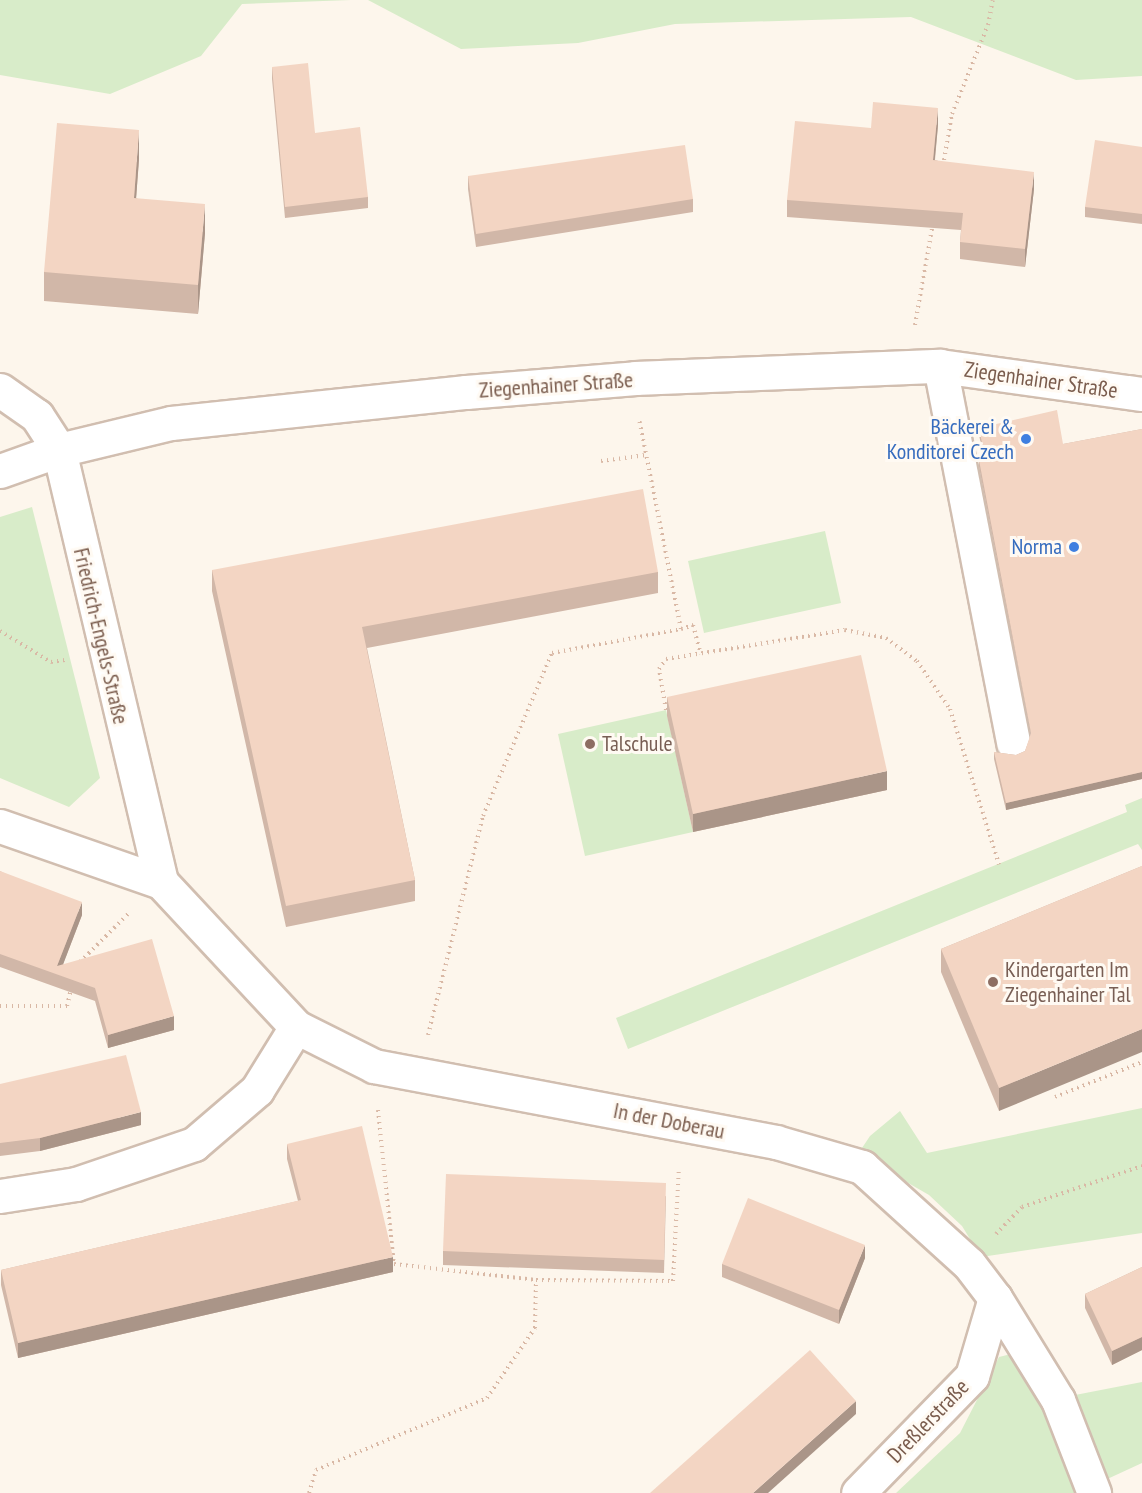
<!DOCTYPE html>
<html>
<head>
<meta charset="utf-8">
<style>
  body { margin:0 }
  #map { position:relative; width:1142px; height:1493px; overflow:hidden; background:#fdf6ec; font-family:"PT Sans Narrow",sans-serif }
  div>[style] { position:absolute }
  .green>* { inset:0; background:#d8ecc9 }
  .path>* { height:4px; margin-top:-2px; transform-origin:0; background:repeating-linear-gradient(90deg,#d9b8a5 0 1.5px,transparent 0 6px) }
  .roads { filter:drop-shadow(2px 0 #d1beb0) drop-shadow(-2px 0 #d1beb0) drop-shadow(0 2px #d1beb0) drop-shadow(0 -2px #d1beb0) }
  .minor>* { height:33px; margin:-16.5px; padding:0 16.5px; transform-origin:16.5px; border-radius:16.5px; background:#fff }
  .wall>* { inset:0; background:#d1b7a8 }
  .shaded-wall>* { inset:0; background:#aa9588 }
  .building>* { inset:0; background:#f3d5c3 }
  .dots>* { width:16px; height:16px; translate:-50% -50%; box-sizing:border-box; border:3px solid #fffaf3; border-radius:50% }
  span { translate:-50% -50%; white-space:nowrap; text-align:center; line-height:1.15; -webkit-text-stroke:6px #fffaf3; paint-order:stroke }
  .street-label { font-size:22px; color:#7a5c4d }
  .shop-label { font-size:22px; color:#366cbe }
  .right { translate:-100% -50%; text-align:right }
  .education-label { font-size:22px; color:#785e54 }
  .left { translate:0 -50%; text-align:left }
</style>
</head>
<body>
<div id="map">
  <div class="green">
    <div style="clip-path:polygon(0 0,351px 0,242px 4px,201px 56px,110px 94px,0 75px)"></div>
    <div style="clip-path:polygon(368px 0,1142px 0,1142px 76px,1076px 80px,911px 17px,675px 24px,578px 43px,461px 49px)"></div>
    <div style="clip-path:polygon(32px 507px,100px 778px,69px 807px,0 778px,0 517px)"></div>
    <div style="clip-path:polygon(825px 531px,841px 603px,704px 633px,688px 561px)"></div>
    <div style="clip-path:polygon(666px 710px,693px 832px,585px 856px,558px 734px)"></div>
    <div style="clip-path:polygon(1142px 798px,1142px 850px,1138px 844px,628px 1049px,616px 1018px,1127px 812px,1125px 805px)"></div>
    <div style="clip-path:polygon(1142px 1108px,1142px 1233px,981px 1257px,962px 1226px,929px 1195px,858px 1154px,870px 1136px,900px 1111px,927px 1153px)"></div>
    <div style="clip-path:polygon(1011px 1354px,1044px 1404px,1078px 1493px,896px 1493px,960px 1433px,999px 1357px)"></div>
    <div style="clip-path:polygon(1142px 1382px,1142px 1463px,1103px 1481px,1070px 1396px)"></div>
  </div>
  <div class="path">
    <div style="left:943px;top:166px;width:53px;rotate:-80.2deg"></div>
    <div style="left:952px;top:114px;width:96px;rotate:-68deg"></div>
    <div style="left:988px;top:25px;width:25px;rotate:-79deg"></div>
    <div style="left:915px;top:325px;width:104px;rotate:-80deg"></div>
    <div style="left:601px;top:461px;width:46px;rotate:-7.4deg"></div>
    <div style="left:681px;top:629px;width:13px;rotate:-18deg"></div>
    <div style="left:693px;top:625px;width:30px;rotate:75deg"></div>
    <div style="left:0;top:631px;width:60px;rotate:31.3deg"></div>
    <div style="left:51px;top:662px;width:14px;rotate:-8deg"></div>
    <div style="left:666px;top:710px;width:42px;rotate:-99.7deg"></div>
    <div style="left:659px;top:669px;width:12px;rotate:-55deg"></div>
    <div style="left:666px;top:659px;width:181px;rotate:-9.2deg"></div>
    <div style="left:845px;top:630px;width:42px;rotate:11deg"></div>
    <div style="left:886px;top:638px;width:39px;rotate:37deg"></div>
    <div style="left:917px;top:661px;width:58px;rotate:55.5deg"></div>
    <div style="left:950px;top:709px;width:163px;rotate:72.5deg"></div>
    <div style="left:80px;top:962px;width:68px;rotate:-45deg"></div>
    <div style="left:0;top:1006px;width:67px"></div>
    <div style="left:67px;top:1006px;width:18px;rotate:-77deg"></div>
    <div style="left:428px;top:1035px;width:226px;rotate:-75.9deg"></div>
    <div style="left:483px;top:816px;width:177px;rotate:-67.1deg"></div>
    <div style="left:552px;top:653px;width:131px;rotate:-10.5deg"></div>
    <div style="left:681px;top:629px;width:215px;rotate:-101.3deg"></div>
    <div style="left:1055px;top:1097px;width:94px;rotate:-21.9deg"></div>
    <div style="left:378px;top:1110px;width:155px;rotate:84.1deg"></div>
    <div style="left:394px;top:1264px;width:143px;rotate:6.4deg"></div>
    <div style="left:536px;top:1280px;width:137px;rotate:0.4deg"></div>
    <div style="left:673px;top:1281px;width:114px;rotate:-87deg"></div>
    <div style="left:996px;top:1234px;width:37px;rotate:-46deg"></div>
    <div style="left:1022px;top:1207px;width:127px;rotate:-18.9deg"></div>
    <div style="left:309px;top:1493px;width:24px;rotate:-73deg"></div>
    <div style="left:316px;top:1470px;width:186px;rotate:-22.8deg"></div>
    <div style="left:487px;top:1398px;width:85px;rotate:-55.6deg"></div>
    <div style="left:535px;top:1328px;width:48px;rotate:-88.8deg"></div>
  </div>
  <div class="roads">
    <div class="minor">
      <div style="left:940px;top:366px;width:384px;rotate:79deg"></div>
      <div style="left:0;top:390px;width:45px;rotate:35.1deg"></div>
      <div style="left:37px;top:416px;width:40px;rotate:57.1deg"></div>
      <div style="left:59px;top:450px;width:444px;rotate:76.7deg"></div>
      <div style="left:0;top:471px;width:63px;rotate:-19.6deg"></div>
      <div style="left:59px;top:450px;width:115px;rotate:-13.6deg"></div>
      <div style="left:171px;top:423px;width:297px;rotate:-6deg"></div>
      <div style="left:466px;top:392px;width:170px;rotate:-4.7deg"></div>
      <div style="left:635px;top:378px;width:305px;rotate:-2.3deg"></div>
      <div style="left:940px;top:366px;width:204px;rotate:7.9deg"></div>
      <div style="left:0;top:826px;width:170px;rotate:19.2deg"></div>
      <div style="left:161px;top:882px;width:198px;rotate:47deg"></div>
      <div style="left:296px;top:1027px;width:74px;rotate:121.8deg"></div>
      <div style="left:257px;top:1090px;width:83px;rotate:139.4deg"></div>
      <div style="left:194px;top:1144px;width:125px;rotate:161.3deg"></div>
      <div style="left:76px;top:1184px;width:77px;rotate:171deg"></div>
      <div style="left:296px;top:1027px;width:87px;rotate:26.6deg"></div>
      <div style="left:374px;top:1066px;width:409px;rotate:10.7deg"></div>
      <div style="left:776px;top:1142px;width:90px;rotate:16.2deg"></div>
      <div style="left:862px;top:1167px;width:144px;rotate:42.2deg"></div>
      <div style="left:969px;top:1264px;width:43px;rotate:52.6deg"></div>
      <div style="left:995px;top:1298px;width:81px;rotate:106.4deg"></div>
      <div style="left:972px;top:1376px;width:163px;rotate:134.3deg"></div>
      <div style="left:995px;top:1298px;width:120px;rotate:58.3deg"></div>
      <div style="left:1058px;top:1400px;width:100px;rotate:68.8deg"></div>
    </div>
  </div>
  <div class="wall">
    <div style="clip-path:polygon(272px 67px,315px 133px,368px 197px,368px 208px,285px 218px,272px 79px)"></div>
    <div style="clip-path:polygon(938px 125px,935px 160px,1034px 189px,1025px 267px,960px 259px,960px 242px,961px 230px,787px 217px,787px 200px,871px 128px)"></div>
    <div style="clip-path:polygon(1142px 147px,1142px 224px,1085px 217px,1085px 207px)"></div>
    <div style="clip-path:polygon(139px 159px,136px 198px,205px 233px,198px 314px,44px 301px,44px 272px)"></div>
    <div style="clip-path:polygon(468px 176px,693px 199px,693px 212px,476px 247px,468px 189px)"></div>
    <div style="clip-path:polygon(979px 428px,1063px 444px,1142px 429px,1142px 779px,1006px 810px,994px 759px,994px 752px,1016px 755px,1025px 751px,1031px 735px,979px 467px,979px 460px,984px 458px,979px 435px)"></div>
    <div style="clip-path:polygon(212px 570px,658px 572px,658px 593px,367px 648px,415px 880px,415px 901px,286px 927px,212px 591px)"></div>
    <div style="clip-path:polygon(667px 697px,887px 790px,693px 832px,667px 716px)"></div>
    <div style="clip-path:polygon(1142px 866px,999px 1111px,941px 972px,941px 949px)"></div>
    <div style="clip-path:polygon(0 871px,82px 915px,63px 964px,174px 1030px,108px 1048px,95px 1001px,0 967px)"></div>
    <div style="clip-path:polygon(0 1084px,141px 1125px,40px 1151px,0 1156px)"></div>
    <div style="clip-path:polygon(287px 1144px,393px 1272px,18px 1358px,1px 1285px,1px 1270px,298px 1201px,287px 1159px)"></div>
    <div style="clip-path:polygon(666px 1196px,664px 1273px,443px 1265px,443px 1251px)"></div>
    <div style="clip-path:polygon(865px 1258px,839px 1324px,722px 1277px,722px 1264px)"></div>
    <div style="clip-path:polygon(1142px 1267px,1142px 1350px,1112px 1365px,1085px 1308px,1085px 1294px)"></div>
  </div>
  <div class="shaded-wall">
    <div style="clip-path:polygon(938px 108px,938px 125px,933px 177px,933px 160px)"></div>
    <div style="clip-path:polygon(139px 130px,139px 159px,134px 227px,134px 198px)"></div>
    <div style="clip-path:polygon(1034px 172px,1034px 189px,1025px 267px,1025px 249px)"></div>
    <div style="clip-path:polygon(205px 204px,205px 233px,198px 314px,198px 285px)"></div>
    <div style="clip-path:polygon(887px 771px,887px 790px,693px 832px,693px 814px)"></div>
    <div style="clip-path:polygon(1142px 772px,1142px 779px,1006px 810px,1006px 803px)"></div>
    <div style="clip-path:polygon(82px 902px,82px 915px,59px 975px,57px 966px)"></div>
    <div style="clip-path:polygon(174px 1016px,174px 1030px,108px 1048px,108px 1035px)"></div>
    <div style="clip-path:polygon(1142px 1029px,1142px 1052px,999px 1111px,999px 1088px)"></div>
    <div style="clip-path:polygon(141px 1112px,141px 1125px,40px 1151px,40px 1138px)"></div>
    <div style="clip-path:polygon(865px 1245px,865px 1258px,839px 1324px,839px 1310px)"></div>
    <div style="clip-path:polygon(393px 1257px,393px 1272px,18px 1358px,18px 1343px)"></div>
    <div style="clip-path:polygon(1142px 1337px,1142px 1350px,1112px 1365px,1112px 1351px)"></div>
    <div style="clip-path:polygon(856px 1401px,856px 1414px,768px 1493px,753px 1493px)"></div>
  </div>
  <div class="building">
    <div style="clip-path:polygon(308px 63px,315px 133px,360px 127px,368px 197px,285px 207px,272px 67px)"></div>
    <div style="clip-path:polygon(873px 102px,938px 108px,933px 160px,1034px 172px,1025px 249px,960px 242px,963px 213px,787px 200px,795px 121px,871px 128px)"></div>
    <div style="clip-path:polygon(57px 123px,139px 130px,134px 198px,205px 204px,198px 285px,44px 272px)"></div>
    <div style="clip-path:polygon(1095px 140px,1142px 147px,1142px 214px,1085px 207px)"></div>
    <div style="clip-path:polygon(685px 145px,693px 199px,476px 234px,468px 176px)"></div>
    <div style="clip-path:polygon(1057px 410px,1063px 444px,1142px 429px,1142px 772px,1006px 803px,994px 752px,1016px 755px,1025px 751px,1031px 733px,979px 460px,985px 458px,979px 428px)"></div>
    <div style="clip-path:polygon(643px 489px,658px 572px,362px 627px,415px 880px,286px 906px,212px 570px)"></div>
    <div style="clip-path:polygon(861px 655px,887px 771px,693px 814px,667px 697px)"></div>
    <div style="clip-path:polygon(1142px 866px,1142px 1029px,999px 1088px,941px 949px)"></div>
    <div style="clip-path:polygon(0 871px,82px 902px,57px 966px,152px 939px,174px 1016px,108px 1035px,95px 988px,0 954px)"></div>
    <div style="clip-path:polygon(126px 1055px,141px 1112px,40px 1138px,0 1143px,0 1084px)"></div>
    <div style="clip-path:polygon(362px 1126px,393px 1257px,18px 1343px,1px 1270px,301px 1200px,287px 1144px)"></div>
    <div style="clip-path:polygon(446px 1174px,666px 1183px,664px 1260px,443px 1251px)"></div>
    <div style="clip-path:polygon(748px 1198px,865px 1245px,839px 1310px,722px 1264px)"></div>
    <div style="clip-path:polygon(1142px 1267px,1142px 1337px,1112px 1351px,1085px 1294px)"></div>
    <div style="clip-path:polygon(810px 1350px,856px 1401px,753px 1493px,650px 1493px)"></div>
  </div>
  <div class="dots">
    <div style="left:1026px;top:439px;background:#3f7fe0"></div>
    <div style="left:1074px;top:547px;background:#3f7fe0"></div>
    <div style="left:590px;top:744px;background:#8d6e63"></div>
    <div style="left:993px;top:982px;background:#8d6e63"></div>
  </div>
  <div class="street-label">
    <span style="left:1041px;top:380px;rotate:8deg">Ziegenhainer Straße</span>
    <span style="left:556px;top:385px;rotate:-4deg">Ziegenhainer Straße</span>
    <span style="left:101px;top:636px;rotate:77deg">Friedrich-Engels-Straße</span>
    <span style="left:669px;top:1121px;rotate:11deg">In der Doberau</span>
    <span style="left:928px;top:1421px;rotate:-46deg">Dreßlerstraße</span>
  </div>
  <div class="shop-label">
    <span class="right" style="left:1014px;top:439px">Bäckerei &amp;<br>Konditorei Czech</span>
    <span class="right" style="left:1062px;top:547px">Norma</span>
  </div>
  <div class="education-label">
    <span class="left" style="left:602px;top:744px">Talschule</span>
    <span class="left" style="left:1005px;top:982px">Kindergarten Im<br>Ziegenhainer Tal</span>
  </div>
</div>
</body>
</html>
